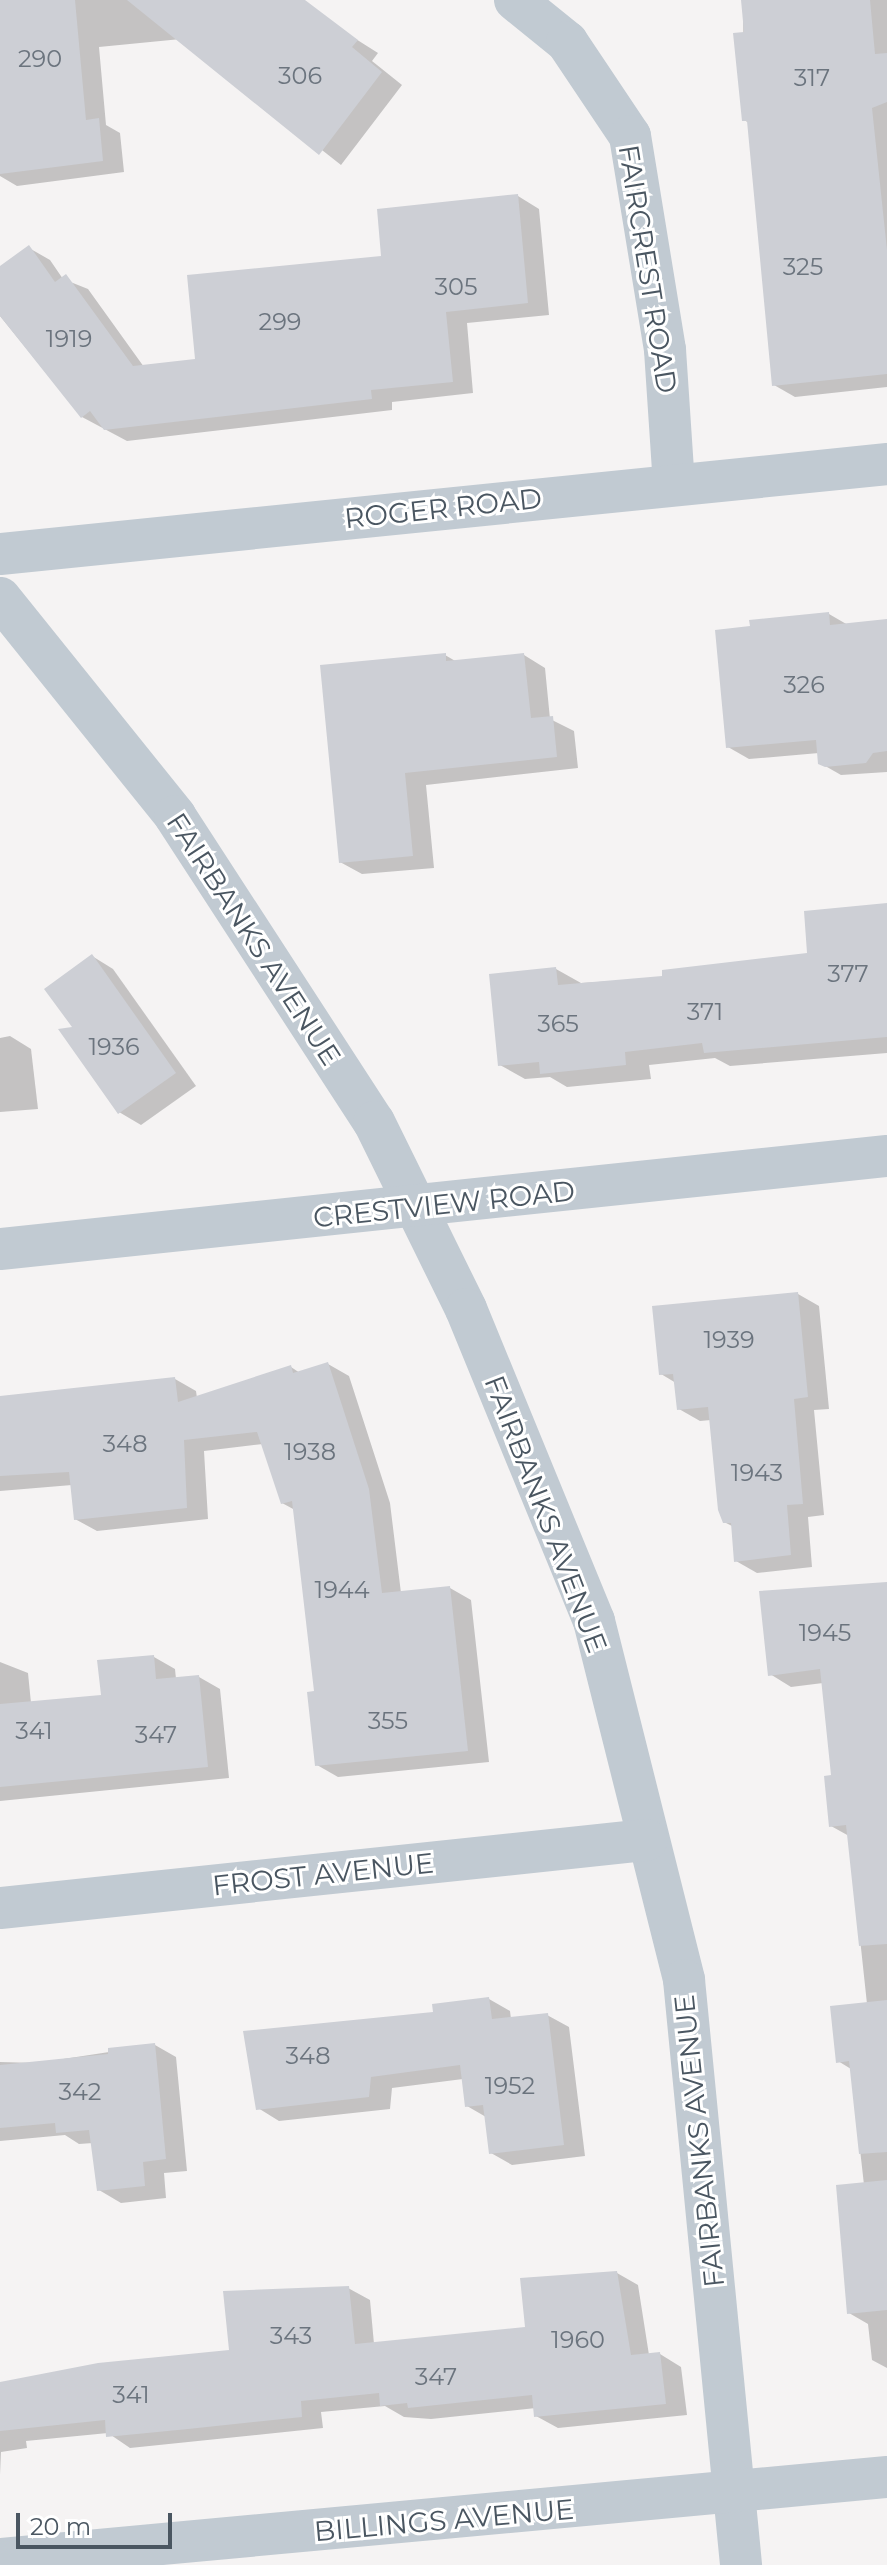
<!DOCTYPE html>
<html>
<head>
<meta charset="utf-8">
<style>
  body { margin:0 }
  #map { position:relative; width:887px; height:2565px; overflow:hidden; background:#f5f3f3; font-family:Montserrat,sans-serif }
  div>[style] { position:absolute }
  .shadow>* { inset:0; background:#0003 }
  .building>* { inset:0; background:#cdcfd5 }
  .street>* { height:42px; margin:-21px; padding:0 21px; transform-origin:21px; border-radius:21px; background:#c1cad2 }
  span { translate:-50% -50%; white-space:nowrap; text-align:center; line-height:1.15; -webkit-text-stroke:6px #fff; paint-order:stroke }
  .number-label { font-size:24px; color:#6b747e }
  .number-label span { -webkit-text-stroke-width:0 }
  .street-label { font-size:28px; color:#4a5661 }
  .scale { position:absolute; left:16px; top:2513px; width:156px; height:36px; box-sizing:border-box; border:4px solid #4a5661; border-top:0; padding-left:10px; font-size:24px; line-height:28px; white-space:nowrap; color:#4a5661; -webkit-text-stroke:6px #fff; paint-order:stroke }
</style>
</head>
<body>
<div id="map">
  <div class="shadow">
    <div style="clip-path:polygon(0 0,294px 0,378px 53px,372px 61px,402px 85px,341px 165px,181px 39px,99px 47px,106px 125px,120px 133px,124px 172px,17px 186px,0 176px)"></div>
    <div style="clip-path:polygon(743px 0,887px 0,887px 387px,795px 397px,774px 385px,749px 123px,744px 120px)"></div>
    <div style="clip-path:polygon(518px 196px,539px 209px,549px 315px,467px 323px,473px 393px,392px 402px,392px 410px,127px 441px,82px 417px,0 316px,0 268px,29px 248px,50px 260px,63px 279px,88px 289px,144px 367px,198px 361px,384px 258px)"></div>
    <div style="clip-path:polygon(829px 614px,848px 625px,887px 621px,887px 772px,841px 775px,820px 763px,819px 753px,749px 759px,728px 747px)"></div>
    <div style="clip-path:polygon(445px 655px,457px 662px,524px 655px,545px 668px,550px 719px,574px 731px,578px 768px,426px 785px,434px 868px,362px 874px,340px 862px)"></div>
    <div style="clip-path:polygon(887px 905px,887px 1053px,730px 1066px,715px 1058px,649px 1065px,651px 1079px,567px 1087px,550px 1077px,525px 1079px,500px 1065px,556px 969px,581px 983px,664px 978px,810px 955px)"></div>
    <div style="clip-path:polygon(92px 956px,113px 969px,196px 1086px,141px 1125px,119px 1112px,76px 1029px)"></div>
    <div style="clip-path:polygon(10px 1036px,31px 1049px,38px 1109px,0 1112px,0 1038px)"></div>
    <div style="clip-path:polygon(798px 1294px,819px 1306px,829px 1409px,814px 1410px,824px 1515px,808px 1517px,812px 1567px,757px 1573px,736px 1561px,734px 1527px,724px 1522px,711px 1420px,700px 1421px,679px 1409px,676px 1383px,661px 1374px)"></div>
    <div style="clip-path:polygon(328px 1364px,349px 1376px,390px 1503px,401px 1593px,450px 1588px,471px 1600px,489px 1762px,338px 1777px,317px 1765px,317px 1693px,295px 1510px,282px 1503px,263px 1444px,204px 1451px,208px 1519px,97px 1531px,75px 1519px,72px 1485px,0 1491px,0 1398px,175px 1379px,196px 1391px,197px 1398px,291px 1367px,300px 1373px)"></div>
    <div style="clip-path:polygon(887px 1584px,887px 2368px,872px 2360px,868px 2324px,849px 2313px,864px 2185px,851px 2069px,838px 2061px,867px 2004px,849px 1836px,831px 1826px,833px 1777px,823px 1683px,791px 1687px,770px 1674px)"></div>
    <div style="clip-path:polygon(154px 1657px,175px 1669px,176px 1679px,199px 1677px,220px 1689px,229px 1778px,0 1801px,0 1662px,28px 1673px,31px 1703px,103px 1696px)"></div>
    <div style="clip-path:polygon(489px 1999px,510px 2011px,511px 2019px,547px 2015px,569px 2027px,585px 2156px,512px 2165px,491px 2153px,486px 2117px,467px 2106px,463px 2079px,392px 2088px,390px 2109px,279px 2121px,258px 2108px,435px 2014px)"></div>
    <div style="clip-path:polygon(155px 2045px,176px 2057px,187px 2171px,164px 2173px,166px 2198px,121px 2203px,99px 2190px,93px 2143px,79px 2144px,65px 2135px,0 2141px,0 2062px,37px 2063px)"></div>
    <div style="clip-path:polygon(617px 2273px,638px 2285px,649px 2355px,660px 2354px,681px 2367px,687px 2415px,558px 2428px,536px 2416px,536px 2408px,431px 2419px,404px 2417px,385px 2406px,321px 2412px,323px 2428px,130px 2448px,108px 2433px,26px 2441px,27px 2448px,1px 2452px,0 2475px,0 2384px,231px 2352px,225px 2293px,348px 2288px,370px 2300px,374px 2344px,528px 2329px)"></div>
  </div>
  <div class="building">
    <div style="clip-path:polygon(0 0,75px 0,86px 120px,99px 118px,103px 161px,0 174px)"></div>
    <div style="clip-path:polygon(127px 0,305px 0,358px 40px,352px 47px,382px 72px,319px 155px)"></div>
    <div style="clip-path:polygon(741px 0,870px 0,875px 54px,887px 53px,887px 102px,872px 108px,887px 250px,887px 374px,772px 386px,747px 121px,742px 121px,733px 33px,744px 32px)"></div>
    <div style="clip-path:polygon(518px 194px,528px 303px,446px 312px,453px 382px,371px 390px,372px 399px,104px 430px,90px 411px,81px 418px,0 316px,0 266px,29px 245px,55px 282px,66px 274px,133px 366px,195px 359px,187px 275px,381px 256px,377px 209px)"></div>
    <div style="clip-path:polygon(829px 612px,830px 625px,887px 619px,887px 751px,873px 753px,866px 763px,825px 767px,818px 764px,816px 740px,726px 748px,715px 630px,750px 626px,749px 620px)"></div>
    <div style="clip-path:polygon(446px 653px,446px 661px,524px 653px,531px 718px,553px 716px,557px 757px,405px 773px,413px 856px,339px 863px,320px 665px)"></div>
    <div style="clip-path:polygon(887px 903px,887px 1037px,704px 1053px,702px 1043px,625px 1052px,626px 1065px,540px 1074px,539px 1062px,498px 1066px,489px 974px,556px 967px,558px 985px,662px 976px,662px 970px,807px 953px,804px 911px)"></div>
    <div style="clip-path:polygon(92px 954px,176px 1073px,118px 1114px,58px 1029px,72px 1027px,44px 989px)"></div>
    <div style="clip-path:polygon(798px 1292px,808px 1397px,794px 1399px,803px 1504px,787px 1505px,791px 1555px,734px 1562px,731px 1523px,723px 1523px,718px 1510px,708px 1407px,677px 1410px,673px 1374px,659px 1375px,652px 1306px)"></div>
    <div style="clip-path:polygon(328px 1362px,369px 1489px,382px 1593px,450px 1586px,468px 1751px,315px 1766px,307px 1692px,314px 1691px,292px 1501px,281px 1504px,257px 1432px,184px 1440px,187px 1508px,74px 1520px,69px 1472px,0 1476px,0 1396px,175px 1377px,178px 1402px,291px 1365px,293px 1373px)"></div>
    <div style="clip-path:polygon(887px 1582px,887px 1944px,859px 1946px,846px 1825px,829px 1827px,824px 1776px,831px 1775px,820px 1669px,768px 1676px,759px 1591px)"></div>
    <div style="clip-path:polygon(154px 1655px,156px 1679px,199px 1675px,208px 1767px,0 1787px,0 1704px,101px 1695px,97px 1660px)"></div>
    <div style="clip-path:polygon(489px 1997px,492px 2019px,548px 2013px,564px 2145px,489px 2154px,483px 2105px,465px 2107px,460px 2065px,371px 2077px,369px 2097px,256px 2110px,243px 2031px,433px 2012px,432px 2004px)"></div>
    <div style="clip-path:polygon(887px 2000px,887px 2152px,859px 2154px,849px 2061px,836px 2063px,830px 2006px)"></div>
    <div style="clip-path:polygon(155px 2043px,166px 2159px,143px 2162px,145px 2186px,97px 2191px,89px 2130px,56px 2133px,55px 2123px,0 2128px,0 2065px,108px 2054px,108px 2048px)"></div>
    <div style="clip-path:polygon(887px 2180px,887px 2310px,847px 2314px,836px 2185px)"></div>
    <div style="clip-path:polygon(617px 2271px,631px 2355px,660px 2352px,666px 2404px,534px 2417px,532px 2395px,408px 2408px,407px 2403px,380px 2406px,379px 2393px,301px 2401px,302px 2417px,188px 2429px,106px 2437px,105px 2420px,0 2431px,0 2382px,98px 2363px,229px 2350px,223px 2291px,349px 2286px,355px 2344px,525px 2327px,520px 2278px)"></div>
  </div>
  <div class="street">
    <div style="left:515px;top:0;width:67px;rotate:38.9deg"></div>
    <div style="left:567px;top:42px;width:113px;rotate:56.2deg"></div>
    <div style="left:630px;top:136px;width:217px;rotate:80.7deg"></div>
    <div style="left:665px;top:350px;width:134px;rotate:86.2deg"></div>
    <div style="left:0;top:554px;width:892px;rotate:-5.79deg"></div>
    <div style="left:0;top:598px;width:280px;rotate:51.2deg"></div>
    <div style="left:175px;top:816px;width:365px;rotate:57deg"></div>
    <div style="left:374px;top:1122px;width:208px;rotate:63.8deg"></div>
    <div style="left:466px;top:1309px;width:337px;rotate:67.7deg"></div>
    <div style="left:594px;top:1621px;width:370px;rotate:75.9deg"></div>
    <div style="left:684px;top:1980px;width:588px;rotate:84.43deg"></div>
    <div style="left:0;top:1249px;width:892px;rotate:-5.99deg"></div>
    <div style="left:0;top:1908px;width:650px;rotate:-6.01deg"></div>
    <div style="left:0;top:2559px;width:891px;rotate:-5.28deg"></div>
  </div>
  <div class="number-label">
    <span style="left:40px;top:59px">290</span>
    <span style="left:300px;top:76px">306</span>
    <span style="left:812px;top:78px">317</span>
    <span style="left:803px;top:267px">325</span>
    <span style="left:456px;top:287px">305</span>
    <span style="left:280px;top:322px">299</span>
    <span style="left:69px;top:339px">1919</span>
    <span style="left:804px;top:685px">326</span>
    <span style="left:848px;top:974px">377</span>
    <span style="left:705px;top:1012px">371</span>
    <span style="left:558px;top:1024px">365</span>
    <span style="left:114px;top:1047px">1936</span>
    <span style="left:729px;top:1340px">1939</span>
    <span style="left:125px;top:1444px">348</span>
    <span style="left:310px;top:1452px">1938</span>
    <span style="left:757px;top:1473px">1943</span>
    <span style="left:342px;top:1590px">1944</span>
    <span style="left:825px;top:1633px">1945</span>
    <span style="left:388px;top:1721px">355</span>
    <span style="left:34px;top:1731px">341</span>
    <span style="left:156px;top:1735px">347</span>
    <span style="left:308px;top:2056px">348</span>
    <span style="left:510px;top:2086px">1952</span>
    <span style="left:80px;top:2092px">342</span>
    <span style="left:291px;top:2336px">343</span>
    <span style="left:578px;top:2340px">1960</span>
    <span style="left:436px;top:2377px">347</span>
    <span style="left:131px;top:2395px">341</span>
  </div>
  <div class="street-label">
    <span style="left:648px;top:269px;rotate:81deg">FAIRCREST ROAD</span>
    <span style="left:443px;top:508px;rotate:-6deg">ROGER ROAD</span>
    <span style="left:254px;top:939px;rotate:57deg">FAIRBANKS AVENUE</span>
    <span style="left:444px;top:1204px;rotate:-6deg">CRESTVIEW ROAD</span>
    <span style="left:546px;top:1514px;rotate:69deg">FAIRBANKS AVENUE</span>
    <span style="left:323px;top:1874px;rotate:-6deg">FROST AVENUE</span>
    <span style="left:699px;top:2141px;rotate:-96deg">FAIRBANKS AVENUE</span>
    <span style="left:444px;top:2520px;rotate:-5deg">BILLINGS AVENUE</span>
  </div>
  <div class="scale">20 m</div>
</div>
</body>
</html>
